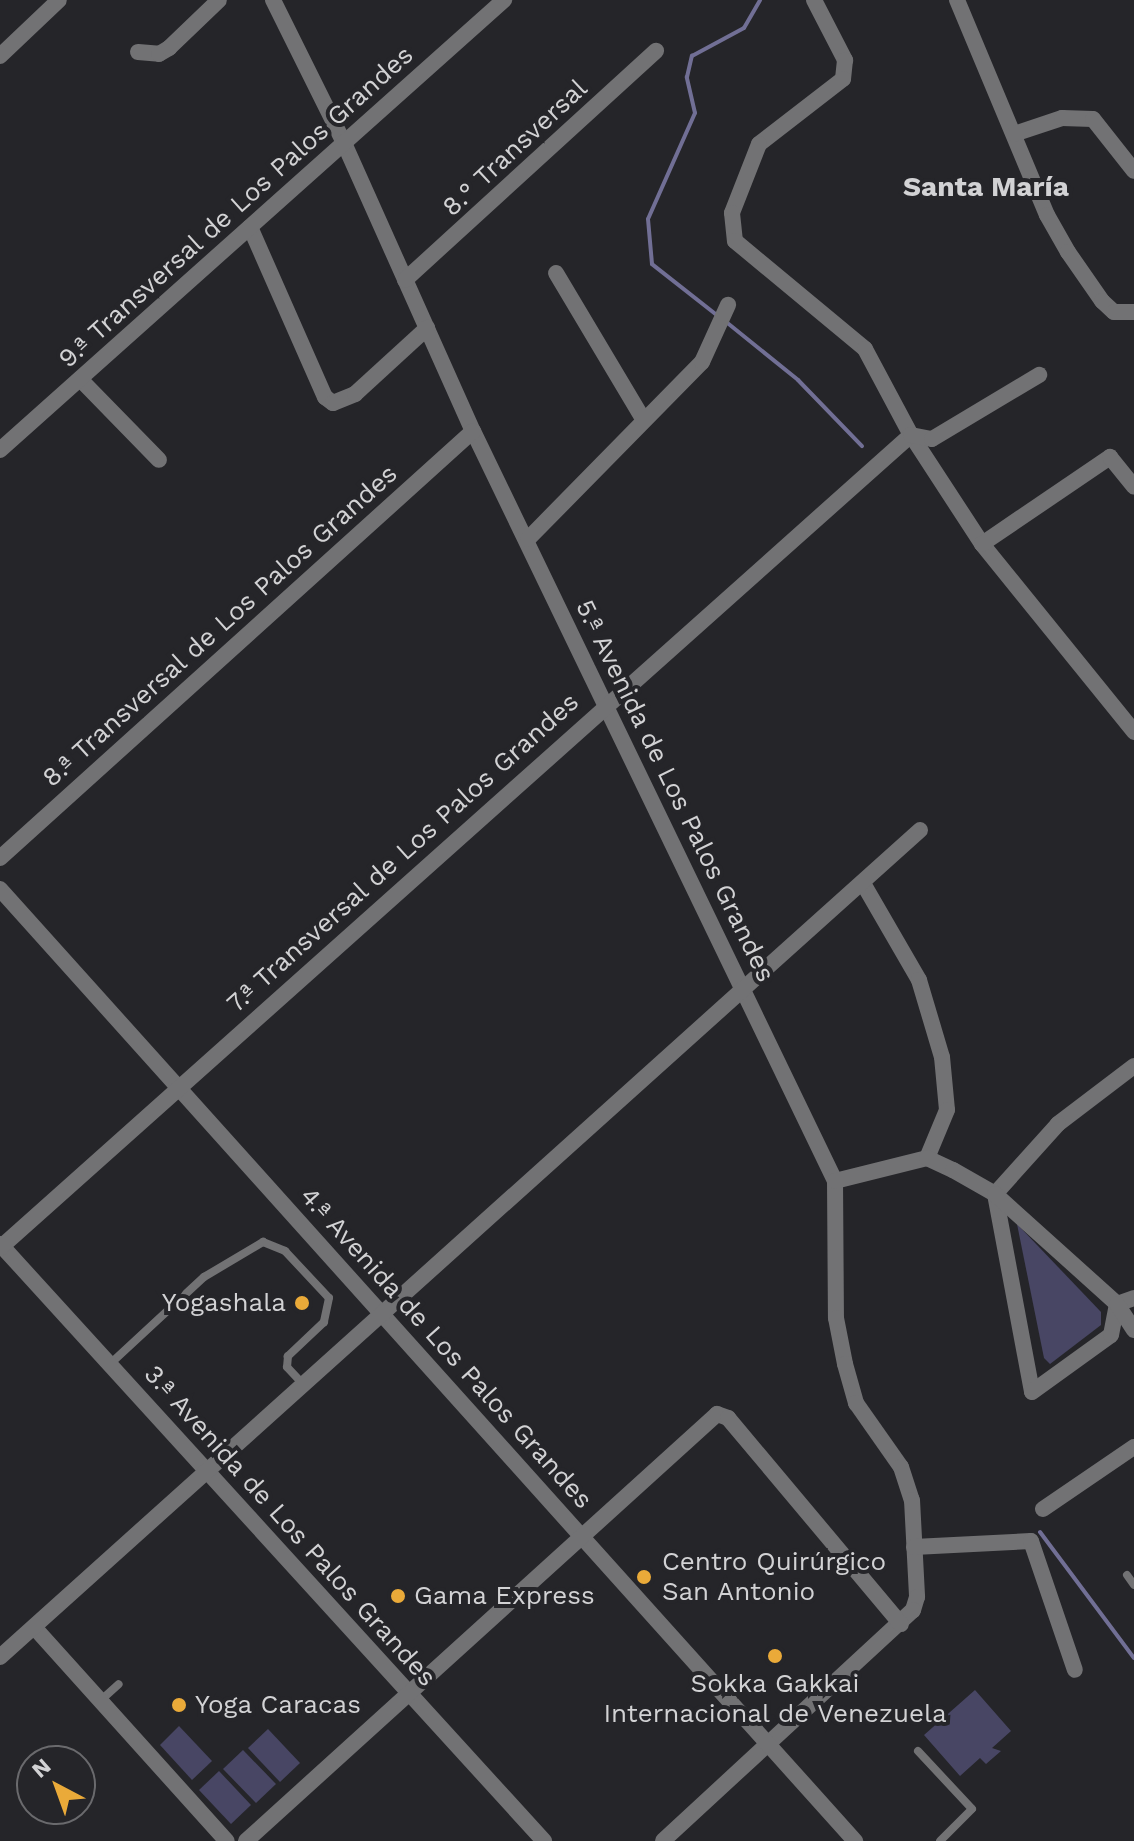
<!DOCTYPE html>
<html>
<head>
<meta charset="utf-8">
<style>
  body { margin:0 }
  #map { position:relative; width:1134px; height:1841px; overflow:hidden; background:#252529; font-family:"Work Sans",sans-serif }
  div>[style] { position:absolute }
  .green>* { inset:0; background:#484664 }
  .stream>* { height:4px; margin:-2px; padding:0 2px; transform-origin:2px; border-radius:2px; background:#716f95 }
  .lane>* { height:8px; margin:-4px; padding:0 4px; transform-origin:4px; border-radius:4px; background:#727274 }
  .street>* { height:16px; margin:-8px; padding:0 8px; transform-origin:8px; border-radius:8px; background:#727274 }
  .dots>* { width:22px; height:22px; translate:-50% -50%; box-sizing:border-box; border:4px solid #252529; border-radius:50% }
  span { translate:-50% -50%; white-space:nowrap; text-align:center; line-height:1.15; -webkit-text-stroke:8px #252529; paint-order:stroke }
  .street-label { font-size:26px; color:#d2d2d4 }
  .poi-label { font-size:26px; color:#d2d2d4 }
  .right { translate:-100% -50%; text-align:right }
  .left { translate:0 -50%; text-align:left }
  .neighbourhood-label { font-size:28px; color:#d2d2d4; font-weight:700 }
  .north { position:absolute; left:16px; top:1745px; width:80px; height:80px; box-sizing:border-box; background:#252529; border:2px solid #6a6a6d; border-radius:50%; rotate:319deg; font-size:22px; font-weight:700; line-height:32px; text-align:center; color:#d2d2d4 }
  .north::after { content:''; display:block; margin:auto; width:28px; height:36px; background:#eaaa39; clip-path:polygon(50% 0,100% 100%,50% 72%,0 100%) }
</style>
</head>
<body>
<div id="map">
  <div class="green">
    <div style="clip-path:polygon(1017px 1224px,1101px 1312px,1101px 1325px,1050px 1364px,1044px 1358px)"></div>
    <div style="clip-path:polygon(975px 1690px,1011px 1731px,992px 1748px,1001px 1751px,986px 1764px,980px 1758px,960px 1776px,924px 1735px)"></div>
    <div style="clip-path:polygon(179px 1726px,212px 1761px,192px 1780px,160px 1745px)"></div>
    <div style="clip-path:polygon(268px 1729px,300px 1763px,280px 1782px,248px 1748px)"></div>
    <div style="clip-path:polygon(243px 1750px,276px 1784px,256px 1803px,223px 1769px)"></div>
    <div style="clip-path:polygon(219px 1771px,251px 1805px,231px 1824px,199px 1790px)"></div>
  </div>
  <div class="stream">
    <div style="left:718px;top:316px;width:84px;rotate:-141.8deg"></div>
    <div style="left:652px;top:264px;width:45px;rotate:-95.1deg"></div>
    <div style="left:648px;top:219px;width:116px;rotate:-66.1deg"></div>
    <div style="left:695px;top:113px;width:37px;rotate:-103deg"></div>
    <div style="left:687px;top:77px;width:22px;rotate:-77deg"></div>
    <div style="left:692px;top:56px;width:59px;rotate:-28.3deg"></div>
    <div style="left:744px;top:28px;width:32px;rotate:-60deg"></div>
    <div style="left:725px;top:321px;width:94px;rotate:38.9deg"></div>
    <div style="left:798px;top:380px;width:92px;rotate:45.9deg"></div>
    <div style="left:1040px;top:1532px;width:157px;rotate:53.3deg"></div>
  </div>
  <div class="lane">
    <div style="left:110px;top:1364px;width:128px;rotate:-42.8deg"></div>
    <div style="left:204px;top:1277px;width:69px;rotate:-30.7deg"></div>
    <div style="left:263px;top:1242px;width:24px;rotate:22deg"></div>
    <div style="left:285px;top:1251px;width:64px;rotate:46.9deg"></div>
    <div style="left:329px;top:1298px;width:25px;rotate:102deg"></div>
    <div style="left:324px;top:1322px;width:50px;rotate:136.6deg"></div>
    <div style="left:288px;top:1356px;width:11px;rotate:95deg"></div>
    <div style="left:287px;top:1367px;width:23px;rotate:47deg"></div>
    <div style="left:1127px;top:1575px;width:12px;rotate:55deg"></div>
    <div style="left:100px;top:1701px;width:25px;rotate:-42deg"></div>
    <div style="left:918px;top:1751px;width:79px;rotate:47deg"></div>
    <div style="left:972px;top:1809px;width:45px;rotate:135deg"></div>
  </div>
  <div class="street">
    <div style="left:273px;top:0;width:160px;rotate:63.6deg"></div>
    <div style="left:344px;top:143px;width:316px;rotate:65.9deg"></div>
    <div style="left:473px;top:431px;width:833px;rotate:64.23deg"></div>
    <div style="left:835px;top:1181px;width:137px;rotate:89.6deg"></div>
    <div style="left:836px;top:1318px;width:47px;rotate:78.9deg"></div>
    <div style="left:845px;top:1364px;width:41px;rotate:74.2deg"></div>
    <div style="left:856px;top:1403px;width:78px;rotate:54.9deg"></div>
    <div style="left:901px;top:1467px;width:35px;rotate:72deg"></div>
    <div style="left:912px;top:1500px;width:97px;rotate:87deg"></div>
    <div style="left:917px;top:1597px;width:14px;rotate:107deg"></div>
    <div style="left:913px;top:1610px;width:340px;rotate:137.3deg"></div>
    <div style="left:814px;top:0;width:68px;rotate:62.7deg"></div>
    <div style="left:845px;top:60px;width:19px;rotate:96deg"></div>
    <div style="left:843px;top:79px;width:106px;rotate:142.3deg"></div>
    <div style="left:759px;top:144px;width:74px;rotate:111.4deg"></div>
    <div style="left:732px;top:213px;width:28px;rotate:84deg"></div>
    <div style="left:735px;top:241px;width:169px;rotate:39.7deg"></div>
    <div style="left:865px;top:349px;width:98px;rotate:61.9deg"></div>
    <div style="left:911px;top:435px;width:130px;rotate:56.9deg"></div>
    <div style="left:982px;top:544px;width:242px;rotate:51deg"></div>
    <div style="left:957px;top:0;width:233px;rotate:67.3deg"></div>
    <div style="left:1047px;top:215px;width:43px;rotate:60.4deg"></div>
    <div style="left:1068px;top:252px;width:60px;rotate:55.2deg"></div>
    <div style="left:1102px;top:301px;width:16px;rotate:43deg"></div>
    <div style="left:1114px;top:312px;width:20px"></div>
    <div style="left:138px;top:52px;width:21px;rotate:5deg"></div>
    <div style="left:159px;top:54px;width:12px;rotate:-31deg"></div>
    <div style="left:169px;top:48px;width:69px;rotate:-43.8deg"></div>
    <div style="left:0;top:56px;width:81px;rotate:-43.5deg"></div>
    <div style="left:1014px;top:134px;width:51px;rotate:-18.4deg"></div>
    <div style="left:1062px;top:118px;width:31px;rotate:2deg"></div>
    <div style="left:1093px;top:119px;width:66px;rotate:51.7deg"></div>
    <div style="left:250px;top:227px;width:186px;rotate:66.2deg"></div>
    <div style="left:325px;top:397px;width:10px;rotate:37deg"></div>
    <div style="left:333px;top:403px;width:24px;rotate:-22deg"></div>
    <div style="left:355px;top:394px;width:98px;rotate:-42.5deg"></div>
    <div style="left:556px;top:273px;width:170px;rotate:59.2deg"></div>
    <div style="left:405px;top:280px;width:340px;rotate:-42.4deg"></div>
    <div style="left:80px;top:379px;width:113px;rotate:45.7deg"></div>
    <div style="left:0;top:450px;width:676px;rotate:-41.76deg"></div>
    <div style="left:528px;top:539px;width:248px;rotate:-45.5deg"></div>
    <div style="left:702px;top:362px;width:63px;rotate:-65.5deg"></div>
    <div style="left:982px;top:544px;width:155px;rotate:-34.2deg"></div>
    <div style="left:1110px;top:457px;width:38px;rotate:51deg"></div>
    <div style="left:0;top:858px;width:637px;rotate:-42.07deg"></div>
    <div style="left:864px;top:885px;width:110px;rotate:59.9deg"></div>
    <div style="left:919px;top:980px;width:80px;rotate:73.4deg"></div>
    <div style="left:942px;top:1057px;width:53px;rotate:84.6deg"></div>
    <div style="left:947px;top:1110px;width:52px;rotate:112.6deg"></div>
    <div style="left:0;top:889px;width:1280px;rotate:48.07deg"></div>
    <div style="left:1134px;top:1066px;width:96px;rotate:142.7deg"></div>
    <div style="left:1058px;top:1124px;width:94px;rotate:132deg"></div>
    <div style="left:995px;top:1194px;width:201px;rotate:79.4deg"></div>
    <div style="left:1032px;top:1392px;width:97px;rotate:-35.8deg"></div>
    <div style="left:1111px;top:1335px;width:32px;rotate:-79deg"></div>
    <div style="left:1117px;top:1304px;width:18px;rotate:-19deg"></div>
    <div style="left:835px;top:1181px;width:95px;rotate:-14deg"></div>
    <div style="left:927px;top:1158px;width:29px;rotate:25deg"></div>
    <div style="left:953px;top:1170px;width:48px;rotate:29.7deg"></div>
    <div style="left:995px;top:1194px;width:164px;rotate:42deg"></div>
    <div style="left:1117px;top:1304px;width:31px;rotate:57deg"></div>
    <div style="left:0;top:1244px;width:808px;rotate:47.66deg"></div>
    <div style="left:0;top:1248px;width:1221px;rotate:-41.75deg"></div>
    <div style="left:911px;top:435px;width:21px;rotate:11deg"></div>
    <div style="left:932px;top:439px;width:125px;rotate:-30.9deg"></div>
    <div style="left:1043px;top:1509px;width:110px;rotate:-34.3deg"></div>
    <div style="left:914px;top:1547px;width:117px;rotate:-2.9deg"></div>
    <div style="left:1031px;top:1541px;width:136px;rotate:71.2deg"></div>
    <div style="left:34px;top:1627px;width:288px;rotate:48deg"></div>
    <div style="left:0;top:1657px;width:1237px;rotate:-41.95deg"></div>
    <div style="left:246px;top:1841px;width:636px;rotate:-42.19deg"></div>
    <div style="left:717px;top:1414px;width:12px;rotate:20deg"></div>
    <div style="left:728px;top:1418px;width:269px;rotate:50deg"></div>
  </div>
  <div class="dots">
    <div style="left:302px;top:1303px;background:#eaaa39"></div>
    <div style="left:644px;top:1577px;background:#eaaa39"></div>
    <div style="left:398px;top:1596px;background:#eaaa39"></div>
    <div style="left:775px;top:1656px;background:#eaaa39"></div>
    <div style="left:179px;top:1705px;background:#eaaa39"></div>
  </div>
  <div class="street-label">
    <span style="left:515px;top:148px;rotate:-43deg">8.° Transversal</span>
    <span style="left:236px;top:207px;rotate:-42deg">9.ª Transversal de Los Palos Grandes</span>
    <span style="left:220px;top:626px;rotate:-42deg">8.ª Transversal de Los Palos Grandes</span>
    <span style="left:675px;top:791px;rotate:64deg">5.ª Avenida de Los Palos Grandes</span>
    <span style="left:403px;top:853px;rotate:-42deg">7.ª Transversal de Los Palos Grandes</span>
    <span style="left:446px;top:1348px;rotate:48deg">4.ª Avenida de Los Palos Grandes</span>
    <span style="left:290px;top:1526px;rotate:48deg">3.ª Avenida de Los Palos Grandes</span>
  </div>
  <div class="poi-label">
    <span class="right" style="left:286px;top:1303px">Yogashala</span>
    <span class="left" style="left:662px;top:1577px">Centro Quirúrgico<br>San Antonio</span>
    <span class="left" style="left:414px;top:1596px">Gama Express</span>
    <span style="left:775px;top:1699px">Sokka Gakkai<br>Internacional de Venezuela</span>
    <span class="left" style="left:195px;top:1705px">Yoga Caracas</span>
  </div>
  <div class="neighbourhood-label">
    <span style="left:986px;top:187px">Santa María</span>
  </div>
  <div class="north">N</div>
</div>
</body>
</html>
